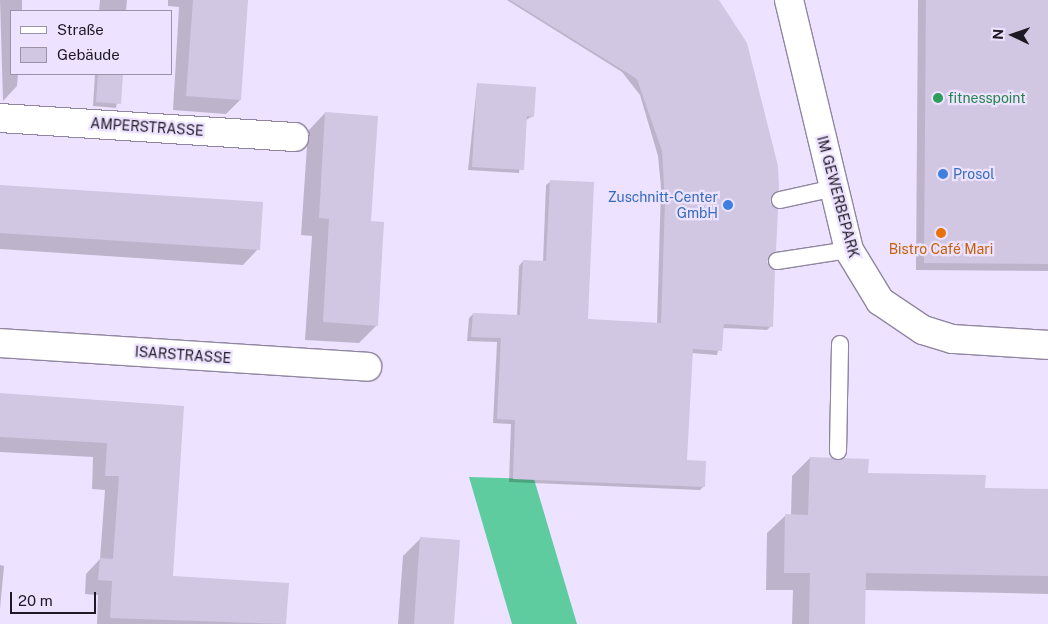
<!DOCTYPE html>
<html>
<head>
<meta charset="utf-8">
<style>
  body { margin:0 }
  #map { position:relative; width:1048px; height:624px; overflow:hidden; background:#ede2ff; font-family:"Public Sans",sans-serif }
  div>[style] { position:absolute }
  .forest>* { inset:0; background:#5fcc9f }
  .shadow>* { inset:0; background:#0003 }
  .building>* { inset:0; background:#d1c7e3 }
  .roads { filter:drop-shadow(1px 0 #9086a0) drop-shadow(-1px 0 #9086a0) drop-shadow(0 1px #9086a0) drop-shadow(0 -1px #9086a0) }
  .lane>* { height:16px; margin:-8px; padding:0 8px; transform-origin:8px; border-radius:8px; background:#fff }
  .street>* { height:28px; margin:-14px; padding:0 14px; transform-origin:14px; border-radius:14px; background:#fff }
  .dots>* { width:14px; height:14px; translate:-50% -50%; box-sizing:border-box; border:2px solid #ede2ff; border-radius:50% }
  span { translate:-50% -50%; white-space:nowrap; text-align:center; line-height:1.15; -webkit-text-stroke:4.5px #ede2ff; paint-order:stroke }
  .leisure-label { font-size:14px; color:#27864d }
  .left { translate:0 -50%; text-align:left }
  .street-label { font-size:14px; color:#1e1a24 }
  .shop-label { font-size:14px; color:#366cbe }
  .right { translate:-100% -50%; text-align:right }
  .food-label { font-size:14px; color:#c56008 }
  .legend { position:absolute; left:10px; top:10px; width:162px; height:65px; box-sizing:border-box; background:#ede2ff; border:1px solid #9a92a7; margin:0; padding:6px 9px; list-style:none; font-size:15px; color:#1e1a24 }
  .legend li { display:flex; align-items:center; gap:10px; height:25px }
  .legend b { width:25px; border:1px solid #9a92a7 }
  .north { position:absolute; left:988px; top:10px; width:50px; height:50px; -webkit-text-stroke:4px #ede2ff; paint-order:stroke; rotate:273deg; font-size:14px; font-weight:700; line-height:20px; text-align:center; color:#1e1a24 }
  .north::after { content:''; display:block; margin:auto; width:18px; height:22px; background:#1e1a24; clip-path:polygon(50% 0,100% 100%,50% 72%,0 100%) }
  .scale { position:absolute; left:10px; top:592px; width:86px; height:22px; box-sizing:border-box; border:2px solid #1e1a24; border-top:0; padding-left:6px; font-size:15px; line-height:18px; white-space:nowrap; color:#1e1a24; -webkit-text-stroke:4px #ede2ff; paint-order:stroke }
</style>
</head>
<body>
<div id="map">
  <div class="forest">
    <div style="clip-path:polygon(469px 477px,534px 479px,577px 624px,512px 624px)"></div>
  </div>
  <div class="shadow">
    <div style="clip-path:polygon(0 0,22px 0,22px 11px,11px 11px,11px 74px,18px 74px,17px 86px,3px 101px)"></div>
    <div style="clip-path:polygon(100px 0,127px 0,126px 11px,99px 11px)"></div>
    <div style="clip-path:polygon(168px 0,246px 0,240px 100px,226px 114px,173px 110px,179px 7px,168px 6px)"></div>
    <div style="clip-path:polygon(507px 0,717px 0,769px 202px,765px 262px,771px 326px,767px 330px,723px 328px,717px 355px,691px 353px,686px 462px,704px 486px,700px 490px,509px 482px,511px 424px,493px 423px,497px 342px,467px 341px,469px 318px,473px 314px,517px 317px,519px 266px,523px 261px,543px 262px,546px 185px,551px 181px,586px 321px,657px 325px,661px 187px,658px 156px,640px 95px,622px 72px)"></div>
    <div style="clip-path:polygon(918px 0,1048px 0,1048px 271px,916px 270px)"></div>
    <div style="clip-path:polygon(95px 74px,122px 74px,116px 108px,93px 106px)"></div>
    <div style="clip-path:polygon(477px 85px,533px 116px,526px 120px,519px 173px,468px 170px)"></div>
    <div style="clip-path:polygon(325px 113px,370px 222px,377px 325px,359px 343px,305px 340px,312px 236px,301px 235px,308px 131px)"></div>
    <div style="clip-path:polygon(0 186px,258px 249px,243px 265px,0 249px)"></div>
    <div style="clip-path:polygon(0 395px,183px 407px,172px 577px,288px 585px,285px 624px,97px 624px,98px 595px,85px 594px,86px 574px,100px 559px,105px 490px,92px 489px,93px 457px,0 452px)"></div>
    <div style="clip-path:polygon(810px 458px,867px 474px,984px 489px,1048px 491px,1048px 594px,864px 590px,864px 624px,792px 624px,793px 590px,766px 590px,767px 533px,785px 516px,791px 516px,792px 476px)"></div>
    <div style="clip-path:polygon(421px 538px,453px 624px,398px 624px,403px 556px)"></div>
    <div style="clip-path:polygon(0 565px,4px 566px,0 609px)"></div>
  </div>
  <div class="building">
    <div style="clip-path:polygon(193px 0,248px 0,241px 100px,186px 96px)"></div>
    <div style="clip-path:polygon(510px 0,719px 0,747px 43px,778px 166px,779px 190px,770px 202px,778px 210px,776px 251px,767px 262px,775px 271px,773px 327px,724px 324px,722px 351px,693px 349px,687px 460px,706px 461px,705px 487px,513px 479px,515px 420px,497px 419px,501px 338px,471px 337px,473px 313px,520px 315px,523px 260px,546px 261px,550px 180px,594px 182px,588px 319px,661px 323px,665px 202px,662px 151px,637px 79px)"></div>
    <div style="clip-path:polygon(926px 0,1048px 0,1048px 264px,924px 263px)"></div>
    <div style="clip-path:polygon(98px 74px,123px 74px,121px 104px,96px 102px)"></div>
    <div style="clip-path:polygon(477px 83px,536px 87px,534px 117px,527px 116px,524px 170px,472px 167px)"></div>
    <div style="clip-path:polygon(325px 112px,378px 116px,371px 221px,384px 222px,378px 326px,323px 322px,329px 219px,319px 218px)"></div>
    <div style="clip-path:polygon(0 185px,263px 202px,260px 250px,0 233px)"></div>
    <div style="clip-path:polygon(0 393px,184px 406px,173px 576px,289px 583px,286px 624px,110px 618px,112px 581px,98px 580px,100px 558px,113px 559px,119px 476px,105px 476px,107px 443px,0 437px)"></div>
    <div style="clip-path:polygon(810px 457px,869px 459px,868px 473px,986px 475px,985px 488px,1048px 489px,1048px 576px,866px 573px,865px 624px,809px 624px,810px 573px,784px 573px,785px 514px,808px 515px)"></div>
    <div style="clip-path:polygon(420px 537px,460px 540px,454px 624px,414px 624px)"></div>
  </div>
  <div class="roads">
    <div class="lane">
      <div style="left:780px;top:200px;width:55px;rotate:-12.5deg"></div>
      <div style="left:777px;top:261px;width:73px;rotate:-8.7deg"></div>
      <div style="left:838px;top:451px;width:107px;rotate:-88.9deg"></div>
    </div>
    <div class="street">
      <div style="left:789px;top:0;width:257px;rotate:76.5deg"></div>
      <div style="left:849px;top:250px;width:60px;rotate:58.7deg"></div>
      <div style="left:880px;top:301px;width:52px;rotate:34deg"></div>
      <div style="left:923px;top:330px;width:31px;rotate:17deg"></div>
      <div style="left:953px;top:339px;width:95px;rotate:3.6deg"></div>
      <div style="left:0;top:118px;width:295px;rotate:3.7deg"></div>
      <div style="left:0;top:343px;width:368px;rotate:3.7deg"></div>
    </div>
  </div>
  <div class="dots">
    <div style="left:938px;top:98px;background:#2e9e5b"></div>
    <div style="left:943px;top:174px;background:#3f7fe0"></div>
    <div style="left:728px;top:205px;background:#3f7fe0"></div>
    <div style="left:941px;top:233px;background:#e8710a"></div>
  </div>
  <div class="leisure-label">
    <span class="left" style="left:948px;top:98px">fitnesspoint</span>
  </div>
  <div class="street-label">
    <span style="left:147px;top:127px;rotate:4deg">AMPERSTRASSE</span>
    <span style="left:838px;top:197px;rotate:75deg">IM GEWERBEPARK</span>
    <span style="left:183px;top:355px;rotate:4deg">ISARSTRASSE</span>
  </div>
  <div class="shop-label">
    <span class="left" style="left:953px;top:174px">Prosol</span>
    <span class="right" style="left:718px;top:205px">Zuschnitt-Center<br>GmbH</span>
  </div>
  <div class="food-label">
    <span style="left:941px;top:249px">Bistro Café Mari</span>
  </div>
  <ul class="legend">
  <li><b style="height:6px;background:#fff"></b>Straße</li>
  <li><b style="height:14px;background:#d1c7e3"></b>Gebäude</li>
  </ul>
  <div class="north">N</div>
  <div class="scale">20 m</div>
</div>
</body>
</html>
